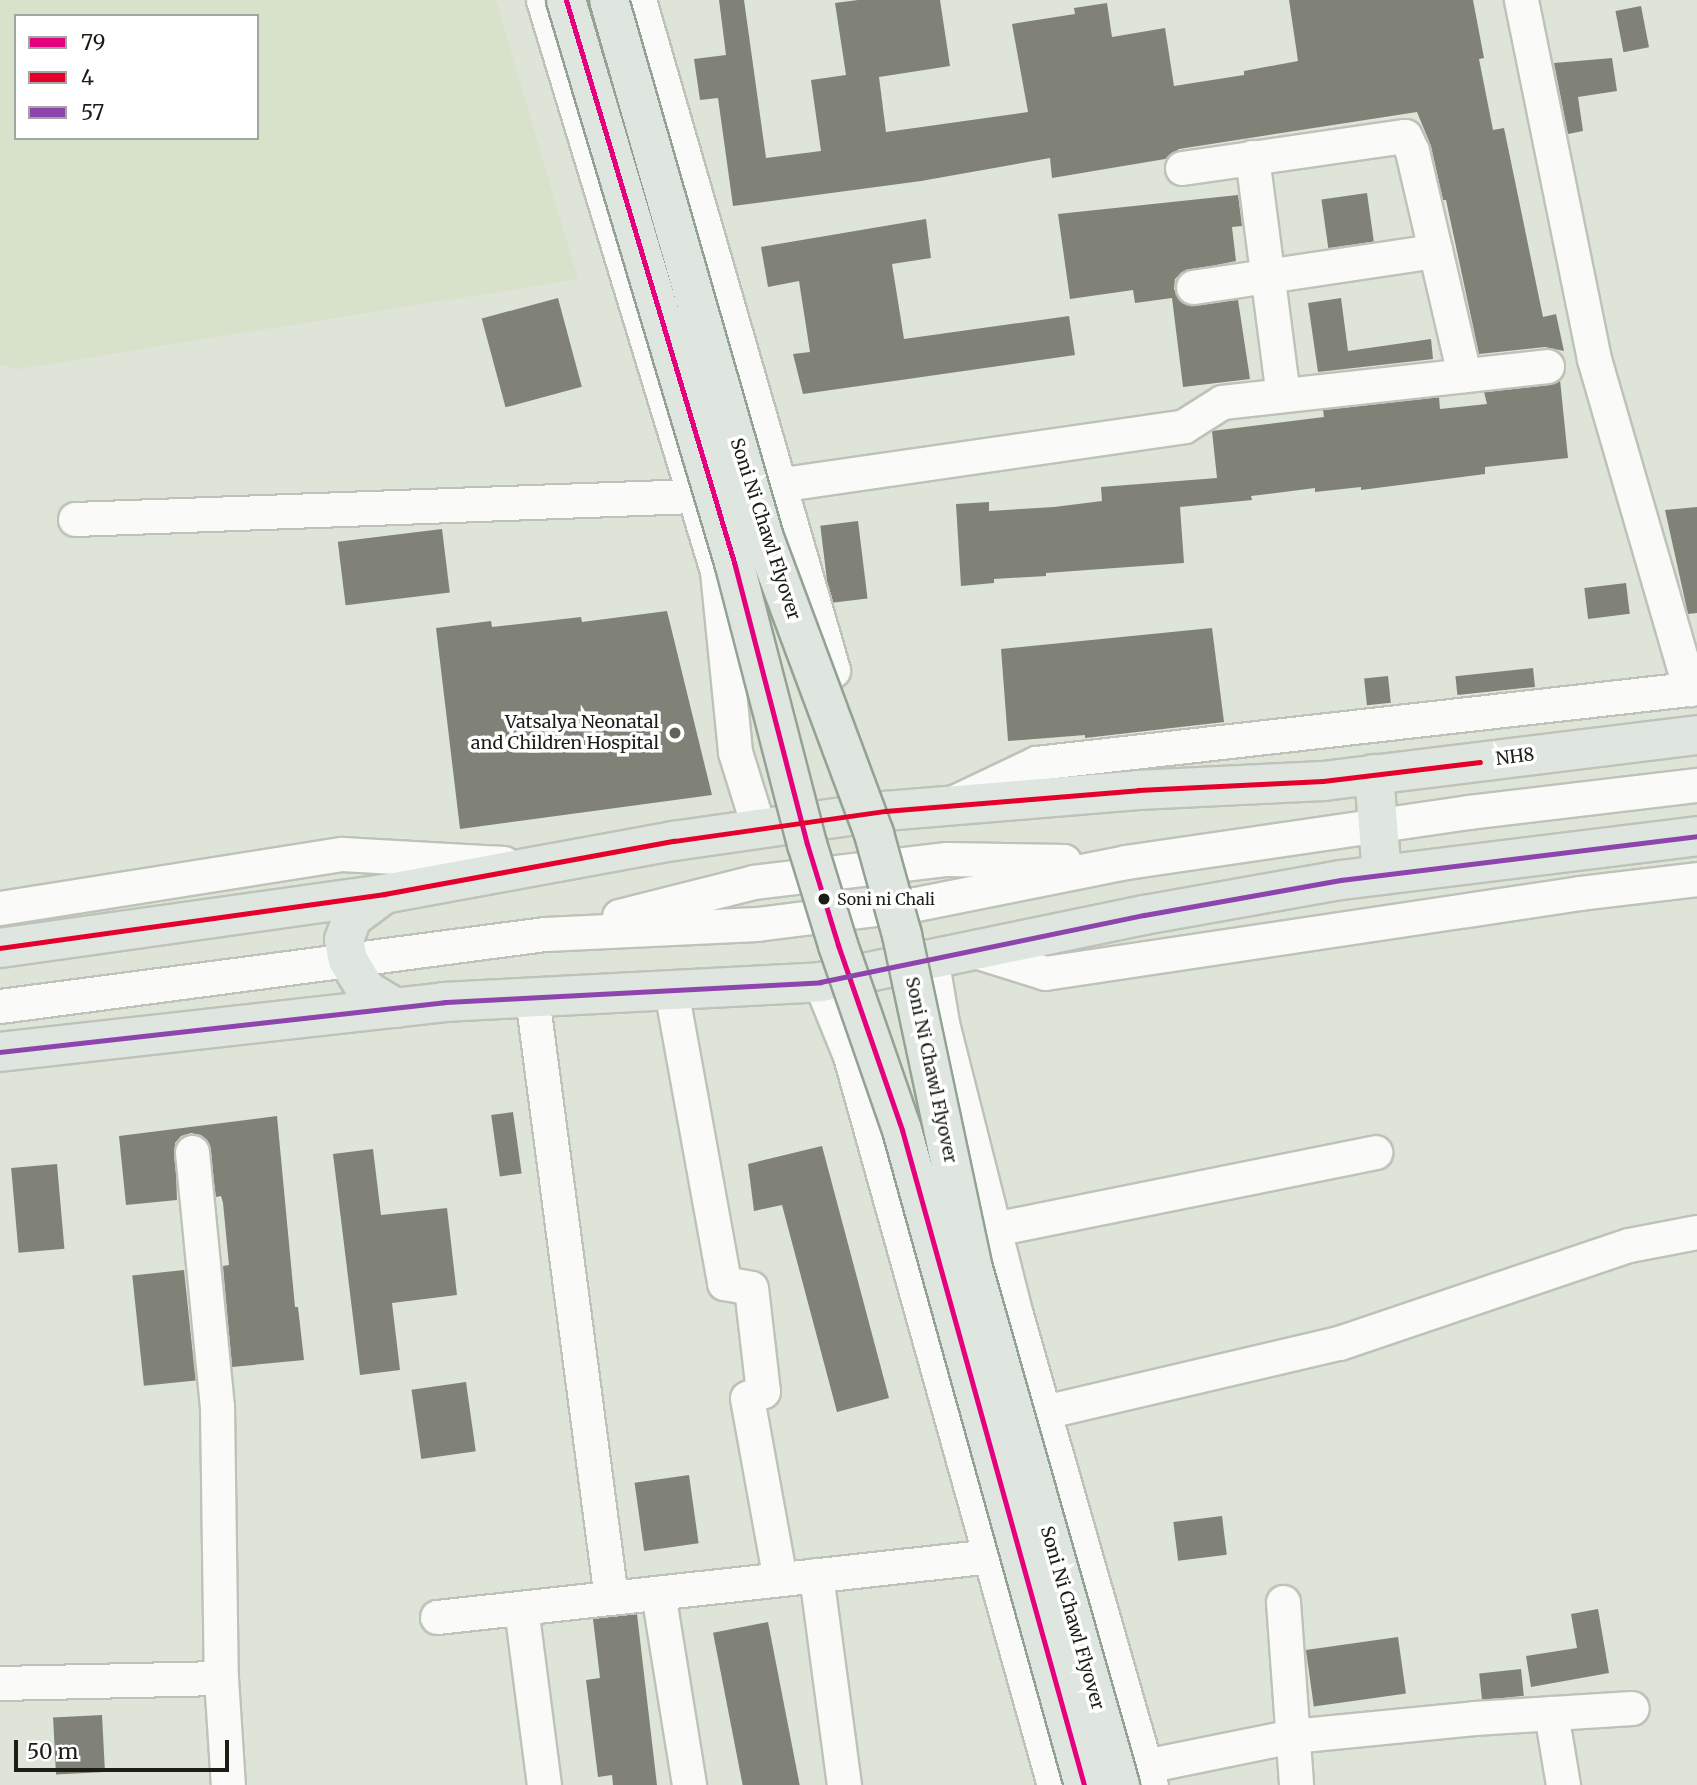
<!DOCTYPE html>
<html>
<head>
<meta charset="utf-8">
<style>
	body { margin:0 }
	#map { position:relative; width:1697px; height:1785px; overflow:hidden; background:#dee4d7; font-family:Merriweather,serif }
	div>[style] { position:absolute }
	[style*='--x'] { left:calc(var(--x)*1px); top:calc(var(--y)*1px); width:calc(var(--w)*1px); rotate:calc(var(--a)*1deg) }
	.built>* { inset:0; background:#d8e2cb }
	.building>* { inset:0; background:#808278; transform-origin:0 0 }
	.roads { filter:drop-shadow(2px 0 #bec2b8) drop-shadow(-2px 0 #bec2b8) drop-shadow(0 2px #bec2b8) drop-shadow(0 -2px #bec2b8) }
	.minor>* { height:33px; margin:-16.5px; padding:0 16.5px; transform-origin:16.5px; border-radius:16.5px; background:#fafbf9 }
	.major>* { height:38px; margin:-19px; padding:0 19px; transform-origin:19px; border-radius:19px; background:#dee6df }
	.bridges { filter:drop-shadow(2px 0 #93a292) drop-shadow(-2px 0 #93a292) drop-shadow(0 2px #93a292) drop-shadow(0 -2px #93a292) }
	.major-bridge>* { height:38px; margin:-19px; padding:0 19px; transform-origin:19px; border-radius:19px; background:#dee6df }
	.bus-1>* { height:5px; margin:-2.5px; padding:0 2.5px; transform-origin:2.5px; border-radius:2.5px; background:#e5007d }
	.bus-2>* { height:5px; margin:-2.5px; padding:0 2.5px; transform-origin:2.5px; border-radius:2.5px; background:#e4002b }
	.bus-3>* { height:5px; margin:-2.5px; padding:0 2.5px; transform-origin:2.5px; border-radius:2.5px; background:#8e44ad }
	.dots>* { width:19px; height:19px; translate:-50% -50%; box-sizing:border-box; border:4px solid #fff; border-radius:50% }
	span { translate:-50% -50%; white-space:nowrap; text-align:center; line-height:1.15; -webkit-text-stroke:7px #fff; paint-order:stroke }
	.bus-label { font-size:16px; color:#1a1e15 }
	.left { translate:0 -50%; text-align:left }
	.street-label { font-size:18px; color:#1a1e15 }
	.poi-label { font-size:18px; color:#1a1e15 }
	.right { translate:-100% -50%; text-align:right }
	.legend { position:absolute; left:14px; top:14px; width:245px; height:126px; box-sizing:border-box; background:#fff; border:2px solid #a3a5a1; margin:0; padding:9px 12px; list-style:none; font-size:21px; color:#1a1e15 }
	.legend li { display:flex; align-items:center; gap:14px; height:35px }
	.legend b { width:35px; border:2px solid #a3a5a1 }
	.scale { position:absolute; left:14px; top:1740px; width:215px; height:32px; box-sizing:border-box; border:4px solid #1a1e15; border-top:0; padding-left:9px; font-size:21px; line-height:24px; white-space:nowrap; color:#1a1e15; -webkit-text-stroke:5px #fff; paint-order:stroke }
</style>
</head>
<body>
<div id="map">
	<div class="built">
		<i style="clip-path:polygon(evenodd,0 0,496px 0,578px 279px,18px 369px,0 365px,0 0,16px 16px,257px 16px,257px 138px,16px 138px,16px 16px)"></i>
	</div>
	<div class="building">
		<i style="clip-path:polygon(719px 0,744px 0,766px 158px,821px 151px,811px 80px,846px 75px,835px 3px,858px 0,940px 0,950px 66px,879px 77px,886px 132px,1028px 112px,1012px 24px,1075px 14px,1074px 8px,1107px 3px,1112px 37px,1165px 28px,1174px 86px,1244px 75px,1244px 71px,1298px 61px,1289px 0,1473px 0,1484px 58px,1479px 59px,1493px 130px,1504px 128px,1543px 317px,1556px 314px,1564px 351px,1545px 347px,1479px 354px,1446px 200px,1443px 200px,1431px 146px,1417px 112px,1179px 149px,1165px 159px,1052px 178px,1050px 158px,921px 181px,733px 206px,718px 98px,700px 100px,694px 59px,726px 55px)"></i>
		<i style="left:1641px;top:6px;width:42px;height:26px;rotate:79deg"></i>
		<i style="clip-path:polygon(1612px 58px,1617px 91px,1578px 97px,1583px 131px,1568px 134px,1554px 63px)"></i>
		<i style="left:1367px;top:193px;width:49px;height:46px;rotate:82deg"></i>
		<i style="clip-path:polygon(1238px 195px,1242px 226px,1232px 227px,1236px 261px,1182px 272px,1175px 279px,1174px 289px,1178px 298px,1187px 305px,1238px 300px,1250px 379px,1183px 387px,1172px 298px,1135px 303px,1133px 290px,1070px 299px,1058px 214px)"></i>
		<i style="clip-path:polygon(926px 219px,931px 258px,892px 264px,904px 339px,1069px 316px,1075px 355px,803px 394px,793px 354px,810px 352px,799px 281px,768px 287px,761px 247px)"></i>
		<i style="left:558px;top:298px;width:92px;height:79px;rotate:75deg"></i>
		<i style="clip-path:polygon(1341px 298px,1348px 351px,1431px 339px,1433px 359px,1318px 372px,1308px 303px)"></i>
		<i style="clip-path:polygon(1560px 380px,1568px 458px,1485px 467px,1485px 474px,1361px 490px,1361px 487px,1315px 492px,1315px 488px,1251px 496px,1252px 500px,1180px 507px,1184px 563px,1046px 573px,1046px 576px,994px 579px,994px 583px,961px 586px,956px 504px,989px 502px,989px 511px,1054px 507px,1102px 501px,1101px 487px,1217px 478px,1212px 431px,1324px 417px,1323px 410px,1439px 397px,1440px 409px,1487px 404px,1484px 392px,1549px 385px)"></i>
		<i style="clip-path:polygon(1697px 507px,1697px 613px,1688px 614px,1665px 510px)"></i>
		<i style="left:858px;top:521px;width:78px;height:38px;rotate:83deg"></i>
		<i style="left:442px;top:529px;width:64px;height:105px;rotate:83deg"></i>
		<i style="left:1626px;top:583px;width:31px;height:42px;rotate:83deg"></i>
		<i style="clip-path:polygon(667px 611px,712px 795px,460px 829px,436px 628px,491px 621px,492px 627px,581px 617px,582px 622px)"></i>
		<i style="clip-path:polygon(1212px 628px,1224px 722px,1085px 738px,1085px 735px,1008px 741px,1001px 649px)"></i>
		<i style="left:1533px;top:668px;width:19px;height:78px;rotate:84deg"></i>
		<i style="left:1388px;top:676px;width:27px;height:24px;rotate:84deg"></i>
		<i style="left:513px;top:1112px;width:62px;height:22px;rotate:82deg"></i>
		<i style="clip-path:polygon(277px 1116px,295px 1307px,298px 1307px,304px 1360px,232px 1367px,223px 1266px,229px 1265px,223px 1203px,221px 1196px,216px 1197px,208px 1141px,201px 1135px,191px 1133px,181px 1136px,175px 1143px,177px 1200px,126px 1205px,119px 1136px)"></i>
		<i style="clip-path:polygon(822px 1146px,889px 1398px,837px 1412px,782px 1205px,754px 1211px,748px 1164px)"></i>
		<i style="clip-path:polygon(373px 1149px,381px 1215px,447px 1208px,457px 1295px,392px 1303px,400px 1370px,360px 1375px,333px 1154px)"></i>
		<i style="left:57px;top:1164px;width:85px;height:46px;rotate:85deg"></i>
		<i style="left:184px;top:1270px;width:111px;height:52px;rotate:84deg"></i>
		<i style="left:466px;top:1382px;width:70px;height:55px;rotate:82deg"></i>
		<i style="left:689px;top:1475px;width:69px;height:55px;rotate:82deg"></i>
		<i style="left:1222px;top:1516px;width:39px;height:49px;rotate:83deg"></i>
		<i style="clip-path:polygon(1598px 1609px,1609px 1673px,1531px 1687px,1526px 1656px,1577px 1648px,1571px 1614px)"></i>
		<i style="clip-path:polygon(637px 1614px,657px 1785px,613px 1785px,612px 1775px,598px 1777px,586px 1680px,600px 1678px,593px 1619px)"></i>
		<i style="left:768px;top:1622px;width:166px;height:56px;rotate:79deg"></i>
		<i style="left:1398px;top:1637px;width:57px;height:93px;rotate:82deg"></i>
		<i style="left:1521px;top:1669px;width:27px;height:42px;rotate:84deg"></i>
		<i style="left:102px;top:1715px;width:57px;height:49px;rotate:87deg"></i>
	</div>
	<div class="roads">
		<div class="minor">
			<i style="--x:543;--y:0;--w:597;--a:73.05"></i>
			<i style="--x:717;--y:571;--w:182;--a:84.3"></i>
			<i style="--x:735;--y:752;--w:81;--a:72.7"></i>
			<i style="--x:639;--y:0;--w:698;--a:73.85"></i>
			<i style="--x:1521;--y:0;--w:366;--a:78.5"></i>
			<i style="--x:1594;--y:359;--w:344;--a:73.8"></i>
			<i style="--x:1252;--y:157;--w:240;--a:82.6"></i>
			<i style="--x:1182;--y:168;--w:225;--a:-8.2"></i>
			<i style="--x:1405;--y:136;--w:17;--a:65"></i>
			<i style="--x:1412;--y:151;--w:230;--a:76.9"></i>
			<i style="--x:1193;--y:287;--w:245;--a:-8.5"></i>
			<i style="--x:777;--y:485;--w:411;--a:-8.2"></i>
			<i style="--x:1184;--y:426;--w:45;--a:-32.3"></i>
			<i style="--x:1222;--y:402;--w:327;--a:-6.3"></i>
			<i style="--x:75;--y:519;--w:619;--a:-2.13"></i>
			<i style="--x:954;--y:802;--w:91;--a:-25.4"></i>
			<i style="--x:1036;--y:763;--w:665;--a:-6.47"></i>
			<i style="--x:0;--y:908;--w:346;--a:-9"></i>
			<i style="--x:342;--y:854;--w:162;--a:3.2"></i>
			<i style="--x:619;--y:916;--w:138;--a:-14.2"></i>
			<i style="--x:753;--y:882;--w:195;--a:-6.8"></i>
			<i style="--x:947;--y:859;--w:117;--a:1"></i>
			<i style="--x:975;--y:951;--w:73;--a:17.4"></i>
			<i style="--x:1045;--y:973;--w:541;--a:-8.5"></i>
			<i style="--x:1580;--y:893;--w:118;--a:-6.8"></i>
			<i style="--x:931;--y:957;--w:67;--a:80.5"></i>
			<i style="--x:942;--y:1023;--w:301;--a:75.8"></i>
			<i style="--x:1016;--y:1315;--w:489;--a:74"></i>
			<i style="--x:820;--y:982;--w:80;--a:67.9"></i>
			<i style="--x:850;--y:1056;--w:757;--a:74.37"></i>
			<i style="--x:671;--y:990;--w:298;--a:79.7"></i>
			<i style="--x:724;--y:1283;--w:27;--a:10"></i>
			<i style="--x:751;--y:1288;--w:104;--a:83.4"></i>
			<i style="--x:763;--y:1391;--w:17;--a:156"></i>
			<i style="--x:747;--y:1398;--w:184;--a:79.7"></i>
			<i style="--x:532;--y:997;--w:606;--a:82.51"></i>
			<i style="--x:0;--y:1006;--w:550;--a:-7.53"></i>
			<i style="--x:545;--y:934;--w:212;--a:-2.7"></i>
			<i style="--x:757;--y:924;--w:160;--a:-7.2"></i>
			<i style="--x:916;--y:904;--w:214;--a:-11.3"></i>
			<i style="--x:1126;--y:862;--w:347;--a:-8.3"></i>
			<i style="--x:1469;--y:812;--w:230;--a:-6.8"></i>
			<i style="--x:192;--y:1152;--w:255;--a:84.4"></i>
			<i style="--x:217;--y:1406;--w:272;--a:89.2"></i>
			<i style="--x:221;--y:1678;--w:107;--a:86.3"></i>
			<i style="--x:994;--y:1229;--w:389;--a:-11.4"></i>
			<i style="--x:1044;--y:1412;--w:303;--a:-13.2"></i>
			<i style="--x:1339;--y:1343;--w:306;--a:-18.7"></i>
			<i style="--x:1629;--y:1245;--w:69;--a:-10.8"></i>
			<i style="--x:816;--y:1575;--w:212;--a:82.4"></i>
			<i style="--x:658;--y:1593;--w:194;--a:80.8"></i>
			<i style="--x:1283;--y:1602;--w:183;--a:85.9"></i>
			<i style="--x:521;--y:1608;--w:178;--a:82.6"></i>
			<i style="--x:437;--y:1617;--w:557;--a:-6.28"></i>
			<i style="--x:0;--y:1683;--w:221;--a:-1.3"></i>
			<i style="--x:1551;--y:1713;--w:73;--a:80.5"></i>
			<i style="--x:1145;--y:1766;--w:150;--a:-11.5"></i>
			<i style="--x:1292;--y:1736;--w:183;--a:-5.6"></i>
			<i style="--x:1474;--y:1718;--w:158;--a:-3.6"></i>
		</div>
		<div class="major">
			<i style="--x:1374;--y:774;--w:101;--a:85.5"></i>
			<i style="--x:384;--y:894;--w:40;--a:143"></i>
			<i style="--x:352;--y:918;--w:23;--a:110"></i>
			<i style="--x:344;--y:940;--w:20;--a:79"></i>
			<i style="--x:348;--y:960;--w:35;--a:59"></i>
			<i style="--x:366;--y:990;--w:35;--a:31"></i>
			<i style="--x:0;--y:948;--w:388;--a:-8"></i>
			<i style="--x:384;--y:894;--w:295;--a:-10.4"></i>
			<i style="--x:674;--y:841;--w:213;--a:-8.1"></i>
			<i style="--x:885;--y:811;--w:254;--a:-4.7"></i>
			<i style="--x:1138;--y:790;--w:185;--a:-2.8"></i>
			<i style="--x:1323;--y:781;--w:377;--a:-7"></i>
			<i style="--x:0;--y:1052;--w:447;--a:-6.4"></i>
			<i style="--x:444;--y:1002;--w:377;--a:-3"></i>
			<i style="--x:820;--y:982;--w:331;--a:-11.7"></i>
			<i style="--x:1144;--y:915;--w:200;--a:-10.1"></i>
			<i style="--x:1341;--y:880;--w:359;--a:-7"></i>
		</div>
	</div>
	<div class="bridges">
		<div class="major-bridge">
			<i style="--x:566;--y:0;--w:587;--a:73.36"></i>
			<i style="--x:734;--y:562;--w:291;--a:75.5"></i>
			<i style="--x:807;--y:844;--w:106;--a:72.9"></i>
			<i style="--x:838;--y:945;--w:196;--a:70.9"></i>
			<i style="--x:902;--y:1130;--w:680;--a:74.47"></i>
			<i style="--x:609;--y:0;--w:560;--a:73.93"></i>
			<i style="--x:764;--y:538;--w:316;--a:69.6"></i>
			<i style="--x:874;--y:834;--w:105;--a:74.5"></i>
			<i style="--x:902;--y:935;--w:337;--a:78"></i>
			<i style="--x:972;--y:1265;--w:541;--a:74.11"></i>
		</div>
	</div>
	<div class="bus-1">
		<i style="--x:566;--y:0;--w:587;--a:73.36"></i>
		<i style="--x:734;--y:562;--w:291;--a:75.5"></i>
		<i style="--x:807;--y:844;--w:106;--a:72.9"></i>
		<i style="--x:838;--y:945;--w:196;--a:70.9"></i>
		<i style="--x:902;--y:1130;--w:680;--a:74.47"></i>
	</div>
	<div class="bus-2">
		<i style="--x:0;--y:948;--w:388;--a:-8"></i>
		<i style="--x:384;--y:894;--w:295;--a:-10.4"></i>
		<i style="--x:674;--y:841;--w:213;--a:-8.1"></i>
		<i style="--x:885;--y:811;--w:254;--a:-4.7"></i>
		<i style="--x:1138;--y:790;--w:185;--a:-2.8"></i>
		<i style="--x:1323;--y:781;--w:158;--a:-6.9"></i>
	</div>
	<div class="bus-3">
		<i style="--x:0;--y:1052;--w:447;--a:-6.4"></i>
		<i style="--x:444;--y:1002;--w:377;--a:-3"></i>
		<i style="--x:820;--y:982;--w:331;--a:-11.7"></i>
		<i style="--x:1144;--y:915;--w:200;--a:-10.1"></i>
		<i style="--x:1341;--y:880;--w:359;--a:-7"></i>
	</div>
	<div class="dots">
		<i style="left:675px;top:733px;background:#5f6359"></i>
		<i style="left:824px;top:899px;background:#1a1e15"></i>
	</div>
	<div class="bus-label">
		<span class="left" style="left:837px;top:899px">Soni ni Chali</span>
	</div>
	<div class="street-label">
		<span style="left:765px;top:529px;rotate:72deg">Soni Ni Chawl Flyover</span>
		<span style="left:1515px;top:757px;rotate:-7deg">NH8</span>
		<span style="left:931px;top:1070px;rotate:78deg">Soni Ni Chawl Flyover</span>
		<span style="left:1072px;top:1618px;rotate:74deg">Soni Ni Chawl Flyover</span>
	</div>
	<div class="poi-label">
		<span class="right" style="left:659px;top:733px">Vatsalya Neonatal<br>and Children Hospital</span>
	</div>
	<ul class="legend">
	<li><b style="height:9px;background:#e5007d"></b>79</li>
	<li><b style="height:9px;background:#e4002b"></b>4</li>
	<li><b style="height:9px;background:#8e44ad"></b>57</li>
	</ul>
	<div class="scale">50 m</div>
</div>
</body>
</html>
